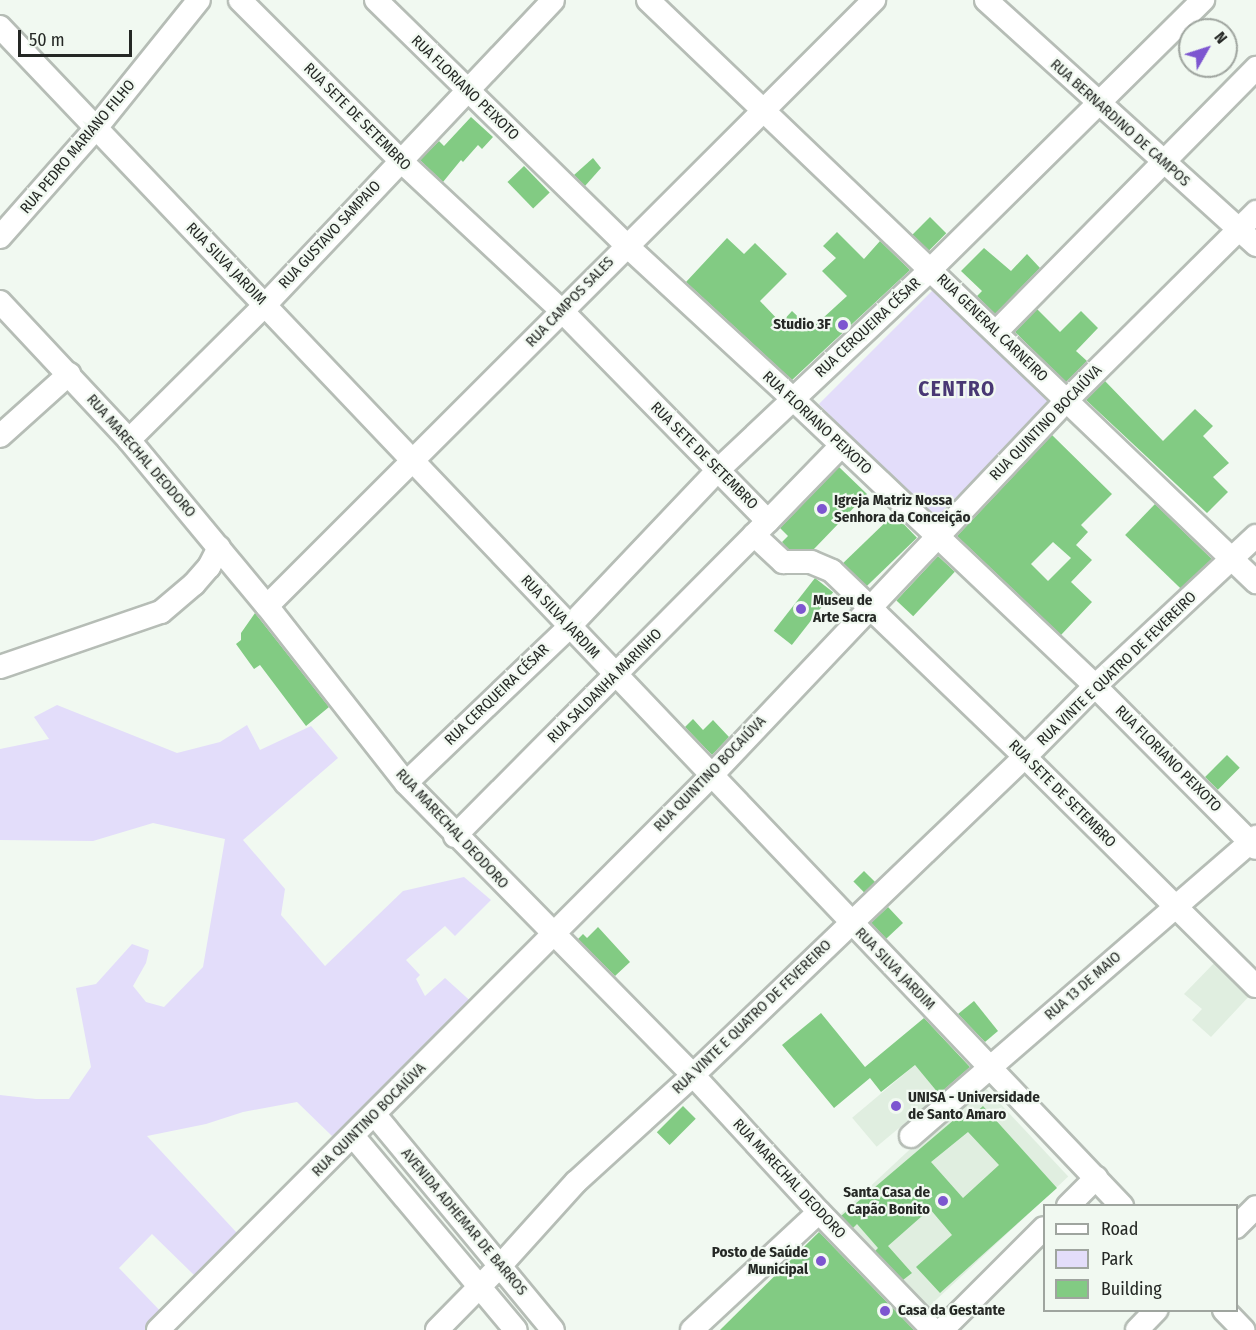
<!DOCTYPE html>
<html>
<head>
<meta charset="utf-8">
<style>
	body { margin:0 }
	#map { position:relative; width:1256px; height:1330px; overflow:hidden; background:#f1f9f1; font-family:"Fira Sans Condensed",sans-serif }
	div>[style] { position:absolute }
	[style*='--x'] { left:calc(var(--x)*1px); top:calc(var(--y)*1px); width:calc(var(--w)*1px); rotate:calc(var(--a)*1deg) }
	.built>* { inset:0; background:#e0eee0; transform-origin:0 0 }
	.green>* { inset:0; background:#e3ddfa; transform-origin:0 0 }
	.building>* { inset:0; background:#82cb83; transform-origin:0 0 }
	.roads { filter:drop-shadow(2px 0 #b6bdb6) drop-shadow(-2px 0 #b6bdb6) drop-shadow(0 2px #b6bdb6) drop-shadow(0 -2px #b6bdb6) }
	.minor>* { height:22px; margin:-11px; padding:0 11px; transform-origin:11px; border-radius:11px; background:#fff }
	.dots>* { width:16px; height:16px; translate:-50% -50%; box-sizing:border-box; border:3px solid #f1f9f1; border-radius:50% }
	span { translate:-50% -50%; white-space:nowrap; text-align:center; line-height:1.15; -webkit-text-stroke:4.5px #f1f9f1; paint-order:stroke }
	.street-label { font-size:15px; color:#252825 }
	.poi-label { font-size:15px; color:#252825; font-weight:700 }
	.right { translate:-100% -50%; text-align:right }
	.left { translate:0 -50%; text-align:left }
	.district-label { font-size:21px; color:#493874; font-weight:700; letter-spacing:1.5px }
	.legend { position:absolute; left:1043px; top:1204px; width:195px; height:108px; box-sizing:border-box; background:#f1f9f1; border:2px solid #9fa59f; margin:0; padding:8px 10px; list-style:none; font-size:18px; color:#252825 }
	.legend li { display:flex; align-items:center; gap:12px; height:30px }
	.legend b { width:30px; border:2px solid #9fa59f }
	.north { position:absolute; left:1178px; top:18px; width:60px; height:60px; box-sizing:border-box; background:#f1f9f1; border:2px solid #9fa59f; border-radius:50%; rotate:51deg; font-size:16px; font-weight:700; line-height:24px; text-align:center; color:#252825 }
	.north::after { content:''; display:block; margin:auto; width:21px; height:27px; background:#7d56d0; clip-path:polygon(50% 0,100% 100%,50% 72%,0 100%) }
	.scale { position:absolute; left:18px; top:30px; width:114px; height:27px; box-sizing:border-box; border:3px solid #252825; border-top:0; padding-left:8px; font-size:18px; line-height:21px; white-space:nowrap; color:#252825; -webkit-text-stroke:4px #f1f9f1; paint-order:stroke }
</style>
</head>
<body>
<div id="map">
	<div class="built">
		<i style="clip-path:polygon(1219px 958px,1253px 992px,1211px 1037px,1192px 1020px,1202px 1009px,1184px 994px)"></i>
		<i style="left:915px;top:1065px;width:38px;height:82px;rotate:50deg"></i>
		<i style="left:981px;top:1083px;width:128px;height:203px;rotate:47deg"></i>
	</div>
	<div class="green">
		<i style="left:937px;top:286px;width:163px;height:167px;rotate:45deg"></i>
		<i style="clip-path:polygon(57px 705px,177px 753px,220px 742px,247px 725px,260px 750px,311px 726px,338px 758px,243px 840px,285px 889px,281px 915px,325px 966px,403px 891px,464px 877px,491px 900px,455px 936px,445px 926px,406px 960px,420px 975px,416px 979px,425px 996px,445px 978px,476px 1006px,332px 1136px,297px 1102px,243px 1112px,206px 1124px,147px 1136px,237px 1233px,194px 1275px,152px 1234px,119px 1268px,167px 1318px,151px 1330px,0 1330px,0 1095px,36px 1099px,69px 1099px,91px 1067px,76px 988px,96px 984px,132px 944px,149px 950px,146px 963px,133px 986px,146px 1002px,164px 1007px,203px 967px,225px 839px,153px 823px,93px 841px,0 840px,0 749px,49px 739px,34px 717px)"></i>
	</div>
	<div class="building">
		<i style="clip-path:polygon(471px 117px,493px 137px,482px 149px,478px 145px,463px 162px,461px 160px,443px 182px,420px 160px,439px 141px,444px 146px)"></i>
		<i style="clip-path:polygon(593px 158px,601px 168px,585px 186px,574px 175px)"></i>
		<i style="left:524px;top:166px;width:37px;height:23px;rotate:46deg"></i>
		<i style="left:930px;top:217px;width:23px;height:25px;rotate:45deg"></i>
		<i style="clip-path:polygon(837px 232px,864px 259px,880px 241px,910px 270px,792px 380px,686px 282px,727px 238px,744px 254px,755px 243px,787px 274px,760px 301px,781px 323px,792px 311px,811px 329px,847px 296px,822px 271px,836px 258px,823px 246px)"></i>
		<i style="clip-path:polygon(984px 248px,1011px 271px,1027px 254px,1040px 268px,995px 314px,977px 296px,982px 291px,961px 271px)"></i>
		<i style="clip-path:polygon(1037px 309px,1060px 332px,1081px 311px,1098px 328px,1076px 351px,1087px 361px,1066px 382px,1015px 332px)"></i>
		<i style="clip-path:polygon(1105px 381px,1163px 441px,1195px 409px,1213px 426px,1203px 436px,1229px 463px,1213px 477px,1228px 492px,1207px 513px,1086px 400px)"></i>
		<i style="clip-path:polygon(evenodd,1052px 435px,1112px 494px,1081px 525px,1088px 532px,1076px 545px,1092px 560px,1071px 582px,1092px 602px,1061px 635px,957px 536px,1052px 435px,1053px 542px,1071px 558px,1048px 581px,1031px 564px,1053px 542px)"></i>
		<i style="clip-path:polygon(839px 467px,867px 494px,814px 549px,788px 549px,782px 542px,788px 536px,780px 528px)"></i>
		<i style="left:1155px;top:504px;width:79px;height:43px;rotate:44deg"></i>
		<i style="left:894px;top:514px;width:33px;height:71px;rotate:46deg"></i>
		<i style="left:938px;top:556px;width:23px;height:61px;rotate:43deg"></i>
		<i style="left:815px;top:578px;width:23px;height:67px;rotate:38deg"></i>
		<i style="clip-path:polygon(255px 613px,329px 707px,306px 726px,260px 665px,254px 669px,236px 644px,241px 640px,241px 633px)"></i>
		<i style="clip-path:polygon(693px 719px,703px 730px,713px 720px,729px 737px,712px 755px,685px 727px)"></i>
		<i style="left:1227px;top:755px;width:18px;height:31px;rotate:45deg"></i>
		<i style="left:864px;top:871px;width:16px;height:15px;rotate:45deg"></i>
		<i style="left:888px;top:907px;width:22px;height:23px;rotate:47deg"></i>
		<i style="clip-path:polygon(598px 927px,630px 962px,615px 976px,578px 939px,583px 934px,587px 938px)"></i>
		<i style="clip-path:polygon(974px 1001px,998px 1031px,985px 1042px,958px 1014px)"></i>
		<i style="clip-path:polygon(821px 1013px,865px 1067px,924px 1018px,970px 1067px,939px 1094px,915px 1065px,881px 1092px,870px 1078px,834px 1108px,782px 1045px)"></i>
		<i style="left:683px;top:1106px;width:18px;height:37px;rotate:45deg"></i>
		<i style="clip-path:polygon(evenodd,983px 1106px,1057px 1188px,940px 1293px,916px 1267px,952px 1235px,930px 1209px,888px 1246px,912px 1273px,903px 1280px,875px 1251px,878px 1248px,857px 1224px,853px 1228px,841px 1216px,962px 1113px,968px 1119px,983px 1106px,968px 1132px,999px 1165px,963px 1198px,931px 1162px,968px 1132px)"></i>
		<i style="clip-path:polygon(819px 1232px,914px 1330px,720px 1330px)"></i>
	</div>
	<div class="roads">
		<div class="minor">
			<i style="--x:240;--y:0;--w:228;--a:45"></i>
			<i style="--x:401;--y:161;--w:220;--a:43"></i>
			<i style="--x:562;--y:311;--w:294;--a:45.6"></i>
			<i style="--x:768;--y:521;--w:20;--a:135"></i>
			<i style="--x:754;--y:535;--w:40;--a:43"></i>
			<i style="--x:783;--y:562;--w:28;--a:0"></i>
			<i style="--x:811;--y:562;--w:23;--a:23"></i>
			<i style="--x:832;--y:571;--w:268;--a:43.9"></i>
			<i style="--x:1025;--y:757;--w:325;--a:44.8"></i>
			<i style="--x:376;--y:0;--w:350;--a:44.4"></i>
			<i style="--x:626;--y:245;--w:227;--a:42.7"></i>
			<i style="--x:793;--y:399;--w:417;--a:43.5"></i>
			<i style="--x:1095;--y:686;--w:228;--a:45.2"></i>
			<i style="--x:648;--y:0;--w:842;--a:43.75"></i>
			<i style="--x:986;--y:0;--w:365;--a:42.2"></i>
			<i style="--x:0;--y:27;--w:1628;--a:46.42"></i>
			<i style="--x:0;--y:237;--w:145;--a:-48.6"></i>
			<i style="--x:96;--y:128;--w:164;--a:-51.2"></i>
			<i style="--x:0;--y:302;--w:189;--a:46.9"></i>
			<i style="--x:129;--y:440;--w:216;--a:50.3"></i>
			<i style="--x:267;--y:606;--w:225;--a:51.9"></i>
			<i style="--x:406;--y:783;--w:409;--a:45.5"></i>
			<i style="--x:693;--y:1075;--w:186;--a:47.4"></i>
			<i style="--x:819;--y:1212;--w:164;--a:46"></i>
			<i style="--x:996;--y:332;--w:371;--a:-45.4"></i>
			<i style="--x:0;--y:436;--w:93;--a:-41.9"></i>
			<i style="--x:129;--y:440;--w:192;--a:-44.8"></i>
			<i style="--x:265;--y:305;--w:419;--a:-46.6"></i>
			<i style="--x:768;--y:521;--w:105;--a:-45.8"></i>
			<i style="--x:267;--y:606;--w:858;--a:-44.95"></i>
			<i style="--x:0;--y:667;--w:170;--a:-18.9"></i>
			<i style="--x:161;--y:612;--w:43;--a:-40.3"></i>
			<i style="--x:194;--y:584;--w:23;--a:-49"></i>
			<i style="--x:209;--y:567;--w:22;--a:-63"></i>
			<i style="--x:406;--y:783;--w:226;--a:-43.7"></i>
			<i style="--x:569;--y:627;--w:215;--a:-46.5"></i>
			<i style="--x:717;--y:471;--w:294;--a:-43.3"></i>
			<i style="--x:931;--y:269;--w:383;--a:-44.7"></i>
			<i style="--x:455;--y:836;--w:424;--a:-45.2"></i>
			<i style="--x:375;--y:1115;--w:279;--a:50.4"></i>
			<i style="--x:353;--y:1136;--w:253;--a:50"></i>
			<i style="--x:911;--y:1136;--w:457;--a:-40.9"></i>
			<i style="--x:1068;--y:1206;--w:40;--a:-45"></i>
			<i style="--x:1236;--y:1227;--w:28;--a:-45"></i>
			<i style="--x:1224;--y:1310;--w:28;--a:46"></i>
			<i style="--x:158;--y:1330;--w:784;--a:-45.05"></i>
			<i style="--x:712;--y:775;--w:516;--a:-46.57"></i>
			<i style="--x:1067;--y:400;--w:267;--a:-44.8"></i>
			<i style="--x:437;--y:1330;--w:90;--a:-45.5"></i>
			<i style="--x:500;--y:1266;--w:113;--a:-47.9"></i>
			<i style="--x:576;--y:1182;--w:159;--a:-42.4"></i>
			<i style="--x:693;--y:1075;--w:460;--a:-43.8"></i>
			<i style="--x:1025;--y:757;--w:100;--a:-45.4"></i>
			<i style="--x:1095;--y:686;--w:220;--a:-43"></i>
			<i style="--x:692;--y:1330;--w:173;--a:-42.9"></i>
			<i style="--x:942;--y:1330;--w:144;--a:-45"></i>
			<i style="--x:1137;--y:1330;--w:28;--a:-46"></i>
		</div>
	</div>
	<div class="dots">
		<i style="left:843px;top:325px;background:#7d56d0"></i>
		<i style="left:822px;top:509px;background:#7d56d0"></i>
		<i style="left:801px;top:609px;background:#7d56d0"></i>
		<i style="left:896px;top:1106px;background:#7d56d0"></i>
		<i style="left:943px;top:1201px;background:#7d56d0"></i>
		<i style="left:821px;top:1261px;background:#7d56d0"></i>
		<i style="left:885px;top:1311px;background:#7d56d0"></i>
	</div>
	<div class="street-label">
		<span style="left:465px;top:88px;rotate:44deg">RUA FLORIANO PEIXOTO</span>
		<span style="left:357px;top:117px;rotate:45deg">RUA SETE DE SETEMBRO</span>
		<span style="left:1120px;top:123px;rotate:42deg">RUA BERNARDINO DE CAMPOS</span>
		<span style="left:78px;top:147px;rotate:-50deg">RUA PEDRO MARIANO FILHO</span>
		<span style="left:330px;top:235px;rotate:-47deg">RUA GUSTAVO SAMPAIO</span>
		<span style="left:226px;top:264px;rotate:46deg">RUA SILVA JARDIM</span>
		<span style="left:570px;top:302px;rotate:-46deg">RUA CAMPOS SALES</span>
		<span style="left:868px;top:328px;rotate:-43deg">RUA CERQUEIRA CÉSAR</span>
		<span style="left:992px;top:328px;rotate:44deg">RUA GENERAL CARNEIRO</span>
		<span style="left:817px;top:423px;rotate:43deg">RUA FLORIANO PEIXOTO</span>
		<span style="left:1046px;top:423px;rotate:-46deg">RUA QUINTINO BOCAIÚVA</span>
		<span style="left:141px;top:456px;rotate:49deg">RUA MARECHAL DEODORO</span>
		<span style="left:704px;top:456px;rotate:45deg">RUA SETE DE SETEMBRO</span>
		<span style="left:560px;top:617px;rotate:47deg">RUA SILVA JARDIM</span>
		<span style="left:1117px;top:669px;rotate:-44deg">RUA VINTE E QUATRO DE FEVEREIRO</span>
		<span style="left:605px;top:686px;rotate:-45deg">RUA SALDANHA MARINHO</span>
		<span style="left:497px;top:695px;rotate:-44deg">RUA CERQUEIRA CÉSAR</span>
		<span style="left:1168px;top:759px;rotate:45deg">RUA FLORIANO PEIXOTO</span>
		<span style="left:710px;top:774px;rotate:-46deg">RUA QUINTINO BOCAIÚVA</span>
		<span style="left:1062px;top:794px;rotate:45deg">RUA SETE DE SETEMBRO</span>
		<span style="left:452px;top:829px;rotate:47deg">RUA MARECHAL DEODORO</span>
		<span style="left:895px;top:969px;rotate:46deg">RUA SILVA JARDIM</span>
		<span style="left:1083px;top:986px;rotate:-41deg">RUA 13 DE MAIO</span>
		<span style="left:752px;top:1017px;rotate:-44deg">RUA VINTE E QUATRO DE FEVEREIRO</span>
		<span style="left:369px;top:1120px;rotate:-45deg">RUA QUINTINO BOCAIÚVA</span>
		<span style="left:789px;top:1179px;rotate:47deg">RUA MARECHAL DEODORO</span>
		<span style="left:464px;top:1222px;rotate:50deg">AVENIDA ADHEMAR DE BARROS</span>
	</div>
	<div class="poi-label">
		<span class="right" style="left:831px;top:325px">Studio 3F</span>
		<span class="left" style="left:834px;top:509px">Igreja Matriz Nossa<br>Senhora da Conceição</span>
		<span class="left" style="left:813px;top:609px">Museu de<br>Arte Sacra</span>
		<span class="left" style="left:908px;top:1106px">UNISA - Universidade<br>de Santo Amaro</span>
		<span class="right" style="left:930px;top:1201px">Santa Casa de<br>Capão Bonito</span>
		<span class="right" style="left:808px;top:1261px">Posto de Saúde<br>Municipal</span>
		<span class="left" style="left:898px;top:1311px">Casa da Gestante</span>
	</div>
	<div class="district-label">
		<span style="left:957px;top:389px">CENTRO</span>
	</div>
	<ul class="legend">
	<li><b style="height:8px;background:#fff"></b>Road</li>
	<li><b style="height:16px;background:#e3ddfa"></b>Park</li>
	<li><b style="height:16px;background:#82cb83"></b>Building</li>
	</ul>
	<div class="north">N</div>
	<div class="scale">50 m</div>
</div>
</body>
</html>
